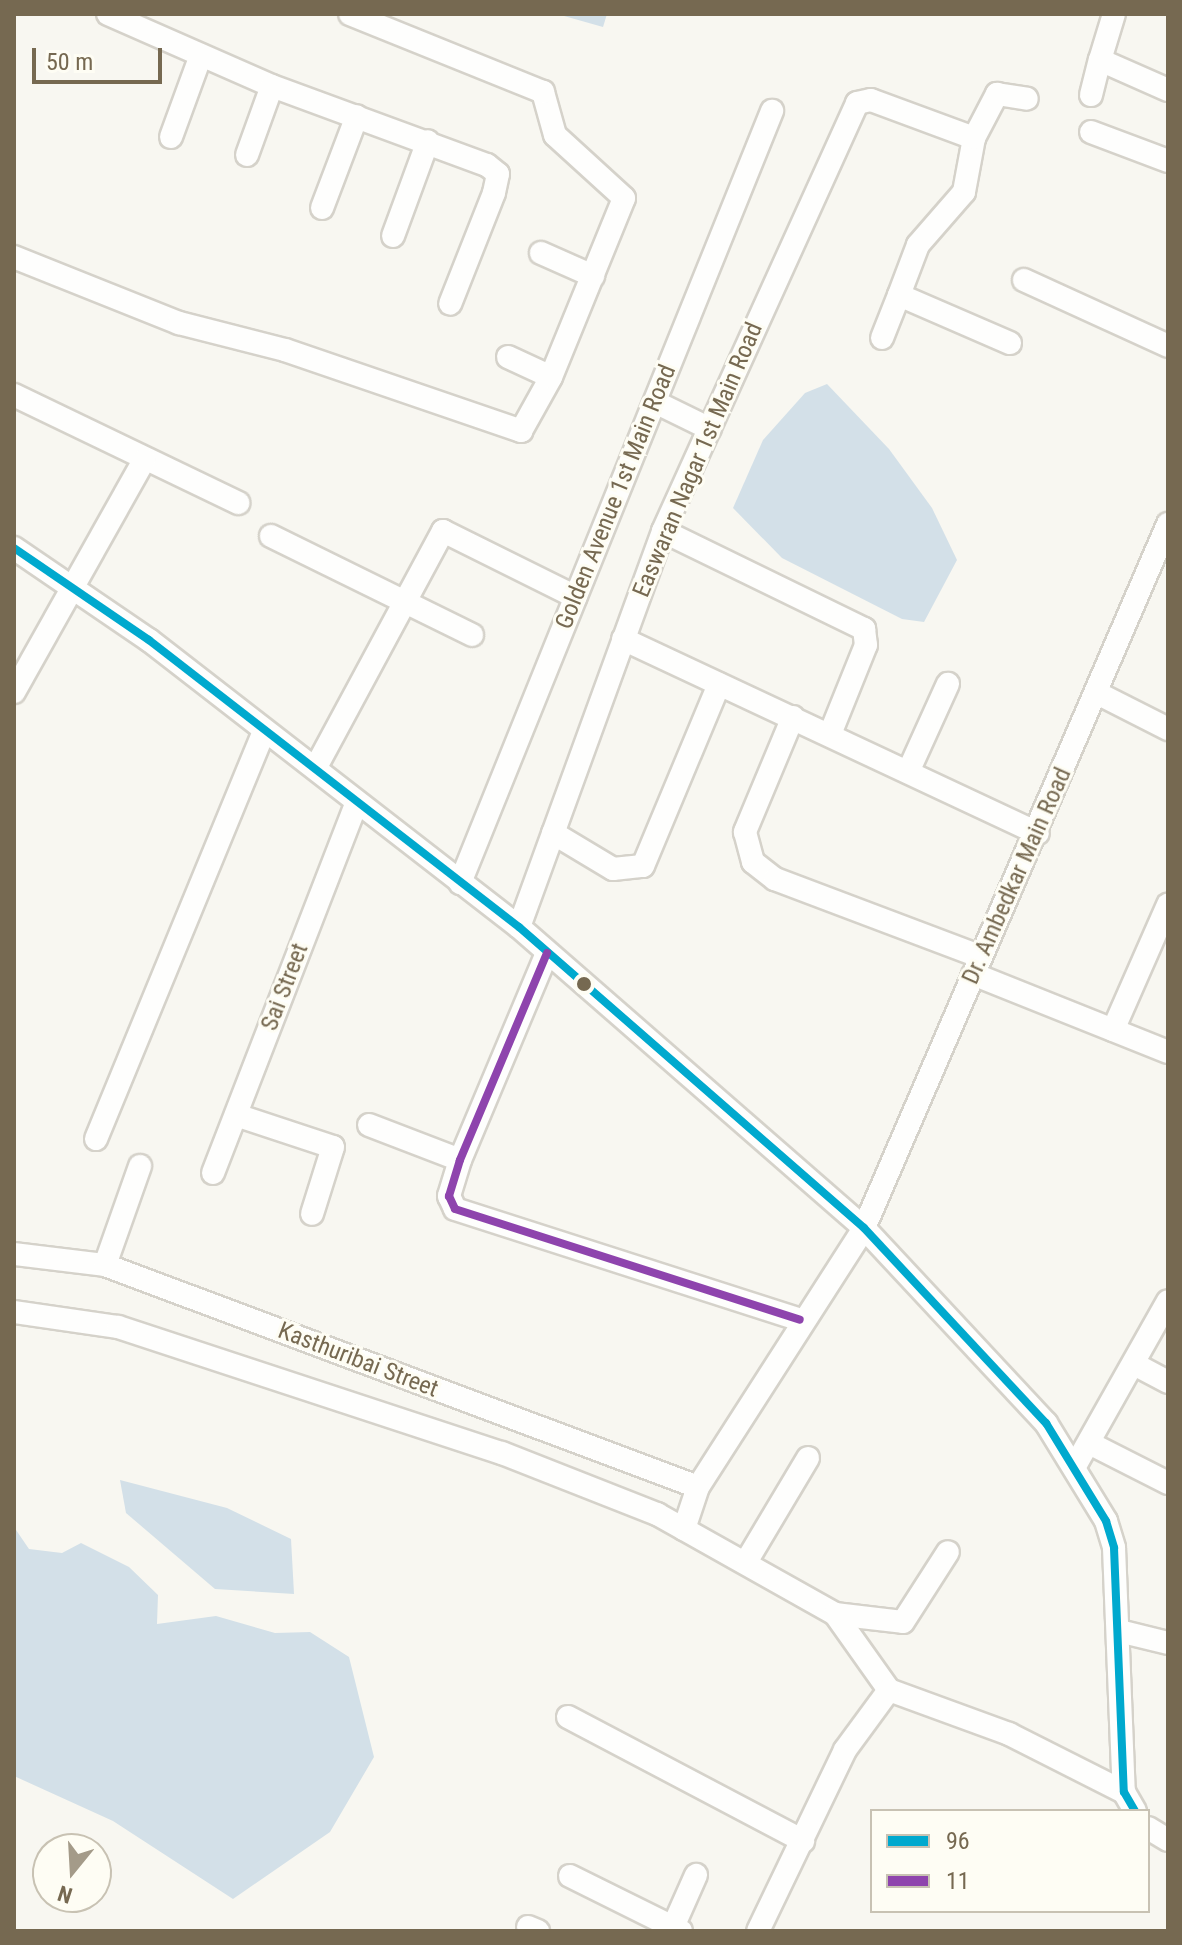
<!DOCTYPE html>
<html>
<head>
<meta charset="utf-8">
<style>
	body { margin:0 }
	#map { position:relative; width:1182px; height:1945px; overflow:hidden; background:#f8f7f1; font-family:"Roboto Condensed",sans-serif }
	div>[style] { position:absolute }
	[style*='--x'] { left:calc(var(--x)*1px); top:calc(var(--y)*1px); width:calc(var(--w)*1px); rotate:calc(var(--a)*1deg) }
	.water>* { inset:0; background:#d3e0e8 }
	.roads { filter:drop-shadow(2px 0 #d5d2ca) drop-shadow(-2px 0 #d5d2ca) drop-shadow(0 2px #d5d2ca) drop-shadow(0 -2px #d5d2ca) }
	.minor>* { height:22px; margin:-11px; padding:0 11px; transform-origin:11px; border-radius:11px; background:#fefefd }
	.bus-1>* { height:8px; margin:-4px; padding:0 4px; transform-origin:4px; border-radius:4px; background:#00a9ce }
	.bus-2>* { height:8px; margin:-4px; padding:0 4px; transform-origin:4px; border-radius:4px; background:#8e44ad }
	.dots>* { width:22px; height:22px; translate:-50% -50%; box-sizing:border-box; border:4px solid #fefdf4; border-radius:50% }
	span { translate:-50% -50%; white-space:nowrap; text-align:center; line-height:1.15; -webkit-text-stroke:6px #fefdf4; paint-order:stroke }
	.street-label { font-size:24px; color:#766951 }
	.frame { position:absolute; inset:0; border:16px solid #766951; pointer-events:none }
	.legend { position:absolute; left:870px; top:1809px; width:280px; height:104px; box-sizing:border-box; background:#fefdf4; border:2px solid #c8c2b3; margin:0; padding:10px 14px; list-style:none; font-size:24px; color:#766951 }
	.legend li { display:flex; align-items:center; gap:16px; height:40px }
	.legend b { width:40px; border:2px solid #c8c2b3 }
	.north { position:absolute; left:32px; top:1833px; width:80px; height:80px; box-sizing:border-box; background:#fefdf4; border:2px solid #c8c2b3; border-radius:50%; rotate:198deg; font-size:22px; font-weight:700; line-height:32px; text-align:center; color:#766951 }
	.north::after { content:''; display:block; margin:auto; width:28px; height:36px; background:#a49b89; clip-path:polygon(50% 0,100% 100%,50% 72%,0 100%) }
	.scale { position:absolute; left:32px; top:48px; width:130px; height:36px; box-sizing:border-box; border:4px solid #766951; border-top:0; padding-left:10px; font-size:24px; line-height:28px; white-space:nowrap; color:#766951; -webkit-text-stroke:6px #fefdf4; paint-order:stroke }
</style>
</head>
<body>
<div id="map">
	<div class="water">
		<i style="clip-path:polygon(557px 14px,607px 14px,603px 27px)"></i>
		<i style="clip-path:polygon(827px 384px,889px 449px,932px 508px,957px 560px,924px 622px,902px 619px,782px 558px,733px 508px,763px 440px,805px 393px)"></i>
		<i style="clip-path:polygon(120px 1480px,227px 1508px,291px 1539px,294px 1594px,215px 1589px,126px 1513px)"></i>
		<i style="clip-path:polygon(14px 1527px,29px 1549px,62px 1553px,81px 1543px,129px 1567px,158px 1595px,157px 1624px,216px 1616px,275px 1633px,310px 1632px,349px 1657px,374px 1757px,330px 1832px,233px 1899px,113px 1821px,14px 1776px)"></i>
	</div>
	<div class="roads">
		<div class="minor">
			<i style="--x:108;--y:14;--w:179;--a:23.7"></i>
			<i style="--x:272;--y:86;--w:229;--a:20.2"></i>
			<i style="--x:487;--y:165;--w:14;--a:39"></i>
			<i style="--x:498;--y:174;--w:19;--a:102"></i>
			<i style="--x:494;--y:193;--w:119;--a:111.6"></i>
			<i style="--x:1100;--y:60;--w:48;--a:-73.1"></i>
			<i style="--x:1091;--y:95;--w:36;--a:-76"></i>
			<i style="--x:1100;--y:60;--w:74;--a:23.8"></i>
			<i style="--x:1091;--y:132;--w:82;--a:20.6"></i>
			<i style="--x:171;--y:137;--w:87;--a:-69.9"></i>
			<i style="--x:974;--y:138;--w:55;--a:100.5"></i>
			<i style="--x:964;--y:192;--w:70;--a:131"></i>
			<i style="--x:918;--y:245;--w:53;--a:110.8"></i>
			<i style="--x:899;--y:295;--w:121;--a:23.4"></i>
			<i style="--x:247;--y:155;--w:73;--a:-70.1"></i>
			<i style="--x:322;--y:208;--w:98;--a:-69.2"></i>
			<i style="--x:393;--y:236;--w:101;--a:-69.8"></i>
			<i style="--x:541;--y:253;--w:57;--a:23.9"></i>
			<i style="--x:14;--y:257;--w:178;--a:21.8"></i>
			<i style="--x:179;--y:323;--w:109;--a:14.3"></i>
			<i style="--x:285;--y:350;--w:250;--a:18.9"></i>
			<i style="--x:521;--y:431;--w:62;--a:-60.9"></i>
			<i style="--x:551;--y:377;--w:193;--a:-67.8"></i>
			<i style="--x:624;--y:198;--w:93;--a:-137.6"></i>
			<i style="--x:555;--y:135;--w:45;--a:-105.6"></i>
			<i style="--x:543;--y:92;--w:208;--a:-158"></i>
			<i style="--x:1024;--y:280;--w:158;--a:24.6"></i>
			<i style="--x:882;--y:338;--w:46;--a:-68.4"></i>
			<i style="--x:508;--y:357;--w:47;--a:24.9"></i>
			<i style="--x:14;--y:395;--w:249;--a:25.7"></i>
			<i style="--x:655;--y:402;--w:61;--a:26.1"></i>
			<i style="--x:663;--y:531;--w:224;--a:26"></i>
			<i style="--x:864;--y:629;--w:16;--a:83"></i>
			<i style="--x:866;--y:645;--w:96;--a:112"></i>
			<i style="--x:271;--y:536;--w:224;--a:26.2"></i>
			<i style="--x:14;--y:548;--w:163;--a:34.3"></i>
			<i style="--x:149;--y:640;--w:468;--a:37.8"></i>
			<i style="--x:519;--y:927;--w:458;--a:41.1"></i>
			<i style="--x:864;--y:1228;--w:267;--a:47"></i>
			<i style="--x:1046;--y:1423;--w:115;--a:58.5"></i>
			<i style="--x:1106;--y:1521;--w:28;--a:73"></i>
			<i style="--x:1114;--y:1548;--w:244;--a:87.7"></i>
			<i style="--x:1124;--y:1792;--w:22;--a:60"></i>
			<i style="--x:623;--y:639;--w:458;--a:25.1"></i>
			<i style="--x:14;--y:692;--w:266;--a:-60.7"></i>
			<i style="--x:1097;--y:693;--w:80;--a:26.9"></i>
			<i style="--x:793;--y:717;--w:125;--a:112.7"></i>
			<i style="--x:745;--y:832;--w:31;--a:75"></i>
			<i style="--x:753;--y:862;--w:28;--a:38"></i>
			<i style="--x:775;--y:879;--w:220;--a:20.7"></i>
			<i style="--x:316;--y:767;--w:268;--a:-61.7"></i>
			<i style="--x:443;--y:531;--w:148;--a:26.4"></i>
			<i style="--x:908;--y:772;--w:97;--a:-65.6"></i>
			<i style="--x:553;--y:833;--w:70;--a:31"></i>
			<i style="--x:613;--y:869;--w:30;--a:-6"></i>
			<i style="--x:643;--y:866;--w:197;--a:-67.3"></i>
			<i style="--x:460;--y:883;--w:833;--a:-67.99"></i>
			<i style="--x:519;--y:927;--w:421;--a:-70"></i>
			<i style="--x:663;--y:531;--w:470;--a:-65.6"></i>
			<i style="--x:857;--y:103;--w:14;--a:-12"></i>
			<i style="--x:871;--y:100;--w:110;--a:20.3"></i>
			<i style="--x:974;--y:138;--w:50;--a:-62.4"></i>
			<i style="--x:997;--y:94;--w:30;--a:9"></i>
			<i style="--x:547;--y:953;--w:225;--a:112.8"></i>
			<i style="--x:460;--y:1160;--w:38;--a:107"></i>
			<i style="--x:449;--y:1196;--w:14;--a:65"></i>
			<i style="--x:455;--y:1209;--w:362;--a:17.8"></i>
			<i style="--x:973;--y:974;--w:210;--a:21.8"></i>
			<i style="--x:1113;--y:1030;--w:137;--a:-66.3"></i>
			<i style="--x:236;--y:1115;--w:102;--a:18.3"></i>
			<i style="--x:333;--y:1147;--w:70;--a:107.4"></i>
			<i style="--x:369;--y:1125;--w:97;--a:21"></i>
			<i style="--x:96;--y:1139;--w:441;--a:-67.6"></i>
			<i style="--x:213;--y:1173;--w:398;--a:-68.8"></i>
			<i style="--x:14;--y:1254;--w:92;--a:6.9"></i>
			<i style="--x:105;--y:1265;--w:633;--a:20.52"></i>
			<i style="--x:105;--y:1265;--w:105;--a:-70.5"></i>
			<i style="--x:14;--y:1312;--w:105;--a:8.2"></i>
			<i style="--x:118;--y:1327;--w:404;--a:18.2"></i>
			<i style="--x:502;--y:1453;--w:167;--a:21.5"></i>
			<i style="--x:657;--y:1514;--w:204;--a:29.3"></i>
			<i style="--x:835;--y:1614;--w:93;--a:54.6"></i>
			<i style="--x:889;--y:1690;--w:128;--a:20.1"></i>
			<i style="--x:1009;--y:1734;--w:129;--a:26.8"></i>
			<i style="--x:1136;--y:1365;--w:36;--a:28"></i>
			<i style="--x:1093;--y:1445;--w:84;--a:26.9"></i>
			<i style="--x:1075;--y:1466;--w:189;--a:-60.6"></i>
			<i style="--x:684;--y:1529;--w:44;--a:-71.6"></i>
			<i style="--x:698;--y:1487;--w:308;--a:-57.3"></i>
			<i style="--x:864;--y:1228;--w:767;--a:-66.64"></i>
			<i style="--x:746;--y:1562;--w:121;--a:-59.2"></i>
			<i style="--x:835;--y:1614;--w:68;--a:6.7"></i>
			<i style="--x:903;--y:1622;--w:83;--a:-57.3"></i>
			<i style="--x:1119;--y:1631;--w:50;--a:13.8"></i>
			<i style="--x:568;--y:1717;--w:266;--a:27.8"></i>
			<i style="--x:1148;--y:1828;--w:23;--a:31"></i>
			<i style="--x:570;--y:1876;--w:124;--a:26.4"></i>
			<i style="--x:528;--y:1927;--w:11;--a:22"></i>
			<i style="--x:673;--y:1927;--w:57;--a:-66.1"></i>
			<i style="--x:758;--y:1931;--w:201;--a:-64.3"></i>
			<i style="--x:845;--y:1750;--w:74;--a:-53.7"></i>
		</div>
	</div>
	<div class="bus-1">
		<i style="--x:14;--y:548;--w:163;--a:34.3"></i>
		<i style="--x:149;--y:640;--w:468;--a:37.8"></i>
		<i style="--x:519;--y:927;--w:458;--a:41.1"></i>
		<i style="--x:864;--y:1228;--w:267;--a:47"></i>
		<i style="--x:1046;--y:1423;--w:115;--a:58.5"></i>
		<i style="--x:1106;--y:1521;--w:28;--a:73"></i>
		<i style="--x:1114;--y:1548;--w:244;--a:87.7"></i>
		<i style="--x:1124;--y:1792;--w:22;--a:60"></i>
	</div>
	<div class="bus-2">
		<i style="--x:547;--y:953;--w:225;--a:112.8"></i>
		<i style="--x:460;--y:1160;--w:38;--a:107"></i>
		<i style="--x:449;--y:1196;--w:14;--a:65"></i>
		<i style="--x:455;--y:1209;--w:362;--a:17.8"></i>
	</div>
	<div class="dots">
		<i style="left:584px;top:984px;background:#766951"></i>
	</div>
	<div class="street-label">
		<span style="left:698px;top:460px;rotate:-67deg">Easwaran Nagar 1st Main Road</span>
		<span style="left:616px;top:497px;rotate:-68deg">Golden Avenue 1st Main Road</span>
		<span style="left:1017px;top:876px;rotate:-66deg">Dr. Ambedkar Main Road</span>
		<span style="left:285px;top:987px;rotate:-69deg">Sai Street</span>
		<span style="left:358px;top:1360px;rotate:21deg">Kasthuribai Street</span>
	</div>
	<div class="frame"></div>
	<ul class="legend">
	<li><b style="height:10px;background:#00a9ce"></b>96</li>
	<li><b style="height:10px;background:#8e44ad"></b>11</li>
	</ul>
	<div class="north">N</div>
	<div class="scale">50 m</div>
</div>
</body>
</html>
